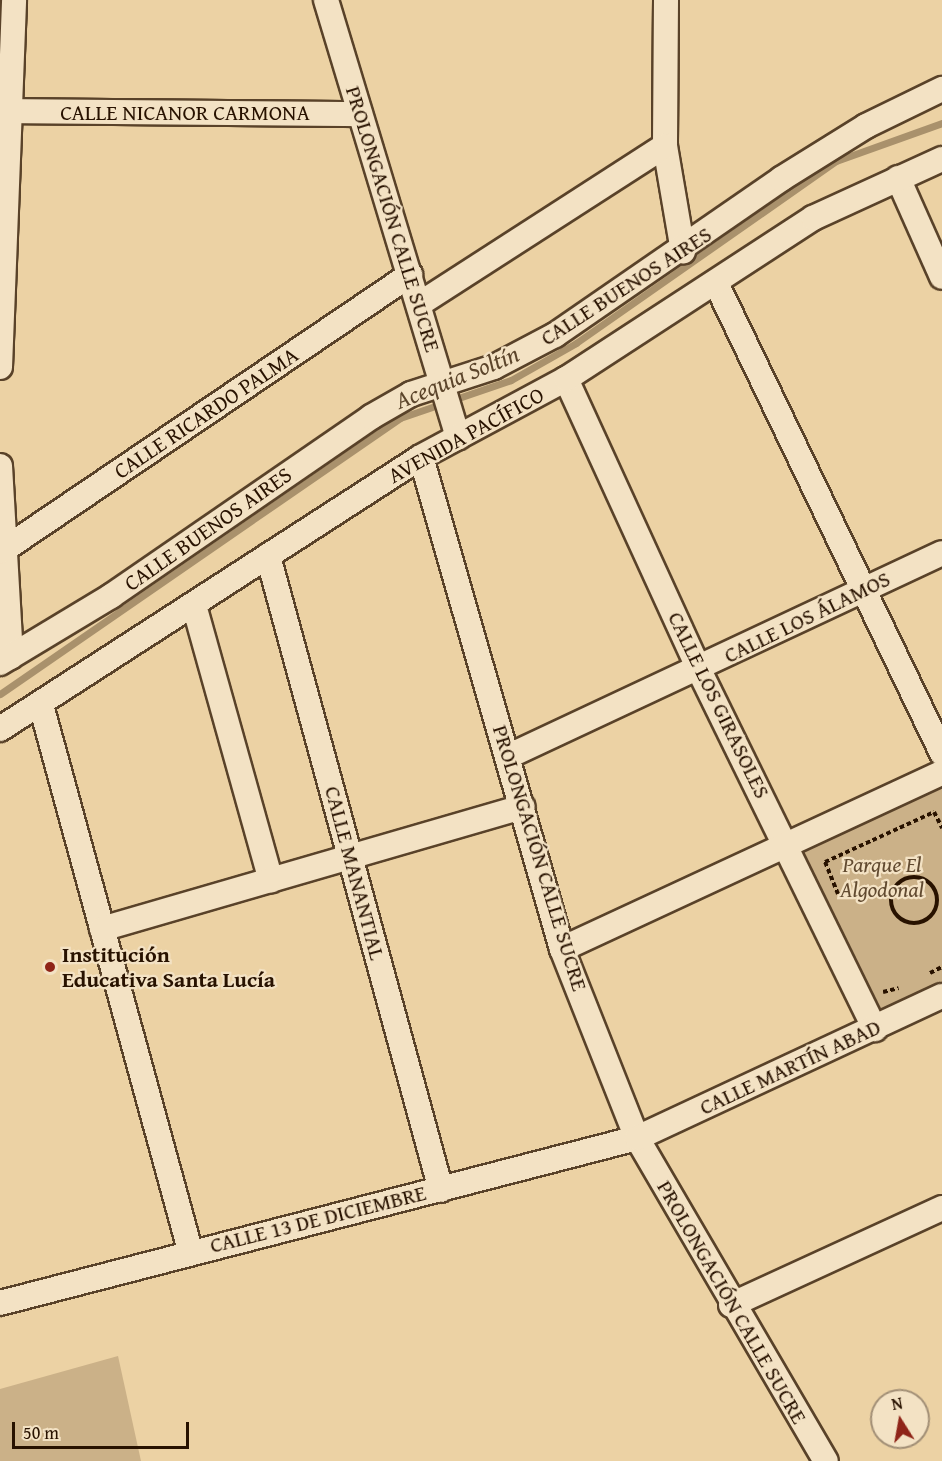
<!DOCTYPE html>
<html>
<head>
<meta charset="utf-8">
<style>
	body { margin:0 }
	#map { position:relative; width:942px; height:1461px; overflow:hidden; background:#ecd2a4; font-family:"Gentium Book Plus",serif }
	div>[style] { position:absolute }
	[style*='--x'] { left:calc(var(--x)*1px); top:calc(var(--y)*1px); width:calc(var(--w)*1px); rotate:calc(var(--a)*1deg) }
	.green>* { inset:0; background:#cbb188 }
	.stream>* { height:7px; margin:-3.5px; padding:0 3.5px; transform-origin:3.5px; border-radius:3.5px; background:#a9916c }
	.path>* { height:4px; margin-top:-2px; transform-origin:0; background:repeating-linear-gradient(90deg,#281200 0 4.5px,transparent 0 7.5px) }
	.path>.ring { margin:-2px; padding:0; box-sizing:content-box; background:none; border:4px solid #281200; border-radius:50% }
	.roads { filter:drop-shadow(2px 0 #594229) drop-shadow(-2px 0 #594229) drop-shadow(0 2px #594229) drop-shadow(0 -2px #594229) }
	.minor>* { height:24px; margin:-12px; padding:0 12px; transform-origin:12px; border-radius:12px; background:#f3e2c4 }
	.dots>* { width:16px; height:16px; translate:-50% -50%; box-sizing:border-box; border:3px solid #f3e2c4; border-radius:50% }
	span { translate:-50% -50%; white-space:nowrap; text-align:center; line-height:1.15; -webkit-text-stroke:4.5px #f3e2c4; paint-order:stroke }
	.street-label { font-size:22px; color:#281200 }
	.park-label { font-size:22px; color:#614a30; font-style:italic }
	.poi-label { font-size:22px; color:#281200; font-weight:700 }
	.left { translate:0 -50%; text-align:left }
	.water-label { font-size:24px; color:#5c452b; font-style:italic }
	.north { position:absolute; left:870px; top:1389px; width:60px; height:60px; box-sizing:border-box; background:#f3e2c4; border:2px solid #a28f76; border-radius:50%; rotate:349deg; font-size:16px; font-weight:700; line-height:24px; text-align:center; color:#281200 }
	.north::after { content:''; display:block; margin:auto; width:21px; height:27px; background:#8f2418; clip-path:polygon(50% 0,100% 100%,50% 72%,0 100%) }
	.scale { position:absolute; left:12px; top:1422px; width:177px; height:27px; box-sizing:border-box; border:3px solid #281200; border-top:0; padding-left:8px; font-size:18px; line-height:21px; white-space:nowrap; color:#281200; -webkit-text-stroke:4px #f3e2c4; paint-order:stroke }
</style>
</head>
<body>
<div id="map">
	<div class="green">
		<i style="clip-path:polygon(942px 782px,942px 989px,878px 1021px,801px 845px)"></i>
		<i style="clip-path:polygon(118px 1356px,141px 1461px,0 1461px,0 1389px)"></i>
	</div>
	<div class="stream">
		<i style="--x:0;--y:694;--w:486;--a:-34.6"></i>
		<i style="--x:400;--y:418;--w:117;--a:-18.9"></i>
		<i style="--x:511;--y:380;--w:75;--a:-29.6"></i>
		<i style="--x:576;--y:343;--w:317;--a:-35"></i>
		<i style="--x:836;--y:161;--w:113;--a:-19.7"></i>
	</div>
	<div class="path">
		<i class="ring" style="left:891px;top:877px;width:42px;height:42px"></i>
		<i style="--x:838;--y:894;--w:35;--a:-112"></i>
		<i style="--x:825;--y:862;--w:120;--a:-24.6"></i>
		<i style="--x:934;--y:812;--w:18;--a:63"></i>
		<i style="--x:930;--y:973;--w:13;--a:-27"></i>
		<i style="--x:883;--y:992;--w:16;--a:-14"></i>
	</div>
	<div class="roads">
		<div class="minor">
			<i style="--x:326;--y:0;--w:457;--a:73.2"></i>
			<i style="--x:666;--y:0;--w:146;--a:90.4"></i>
			<i style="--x:665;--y:146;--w:107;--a:80.3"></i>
			<i style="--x:10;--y:111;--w:350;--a:0.5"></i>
			<i style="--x:898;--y:178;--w:108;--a:66"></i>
			<i style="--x:716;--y:283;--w:522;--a:64.32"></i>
			<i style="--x:421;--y:303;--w:290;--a:-32.8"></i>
			<i style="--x:0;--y:367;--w:367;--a:-87.8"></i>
			<i style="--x:566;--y:379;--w:320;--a:65.4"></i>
			<i style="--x:699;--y:670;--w:400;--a:63.9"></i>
			<i style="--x:421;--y:457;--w:512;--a:74.01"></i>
			<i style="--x:562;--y:949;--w:203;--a:68.4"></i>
			<i style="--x:637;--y:1138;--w:374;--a:59.7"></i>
			<i style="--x:0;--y:466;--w:191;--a:86.7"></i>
			<i style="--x:2;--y:551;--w:493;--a:-34.1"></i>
			<i style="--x:268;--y:556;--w:657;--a:74.74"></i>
			<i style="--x:194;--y:605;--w:286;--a:74.4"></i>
			<i style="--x:0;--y:663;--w:130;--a:-31.1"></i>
			<i style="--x:111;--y:596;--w:316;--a:-34.5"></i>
			<i style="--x:371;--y:417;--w:46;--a:-29.9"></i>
			<i style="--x:411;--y:394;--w:87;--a:-18"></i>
			<i style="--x:494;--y:367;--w:69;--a:-27.7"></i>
			<i style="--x:555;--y:335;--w:275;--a:-34.6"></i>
			<i style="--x:781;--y:179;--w:100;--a:-31.9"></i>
			<i style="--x:866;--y:126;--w:85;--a:-26"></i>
			<i style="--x:41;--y:705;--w:565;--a:74.71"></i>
			<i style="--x:0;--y:729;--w:501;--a:-32.87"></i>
			<i style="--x:421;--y:457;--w:165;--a:-28.3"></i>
			<i style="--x:566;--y:379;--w:295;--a:-33.1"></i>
			<i style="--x:813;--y:218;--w:142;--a:-24.6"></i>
			<i style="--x:509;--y:756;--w:478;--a:-25.1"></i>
			<i style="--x:102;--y:929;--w:438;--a:-16.2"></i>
			<i style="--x:562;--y:949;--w:419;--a:-24.9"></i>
			<i style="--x:0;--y:1303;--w:658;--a:-14.52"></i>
			<i style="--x:637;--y:1138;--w:336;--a:-25"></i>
			<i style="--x:731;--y:1305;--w:232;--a:-24.7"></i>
		</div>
	</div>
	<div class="dots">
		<i style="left:50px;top:967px;background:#8f2418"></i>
	</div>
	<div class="street-label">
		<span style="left:185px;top:113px">CALLE NICANOR CARMONA</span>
		<span style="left:393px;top:219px;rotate:73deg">PROLONGACIÓN CALLE SUCRE</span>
		<span style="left:626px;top:286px;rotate:-33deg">CALLE BUENOS AIRES</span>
		<span style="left:206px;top:413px;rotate:-34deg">CALLE RICARDO PALMA</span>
		<span style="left:466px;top:435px;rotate:-29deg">AVENIDA PACÍFICO</span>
		<span style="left:208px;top:529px;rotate:-35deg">CALLE BUENOS AIRES</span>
		<span style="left:807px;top:617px;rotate:-26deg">CALLE LOS ÁLAMOS</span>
		<span style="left:719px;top:705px;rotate:64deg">CALLE LOS GIRASOLES</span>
		<span style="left:540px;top:858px;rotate:73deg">PROLONGACIÓN CALLE SUCRE</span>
		<span style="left:355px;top:873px;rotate:75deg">CALLE MANANTIAL</span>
		<span style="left:790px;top:1067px;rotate:-25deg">CALLE MARTÍN ABAD</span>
		<span style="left:318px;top:1219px;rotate:-14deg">CALLE 13 DE DICIEMBRE</span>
		<span style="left:732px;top:1302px;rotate:60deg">PROLONGACIÓN CALLE SUCRE</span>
	</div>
	<div class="park-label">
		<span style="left:882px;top:877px">Parque El<br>Algodonal</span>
	</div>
	<div class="poi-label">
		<span class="left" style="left:62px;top:967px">Institución<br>Educativa Santa Lucía</span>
	</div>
	<div class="water-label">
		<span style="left:457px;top:377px;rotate:-22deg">Acequia Soltín</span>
	</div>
	<div class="north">N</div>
	<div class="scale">50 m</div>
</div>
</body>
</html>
